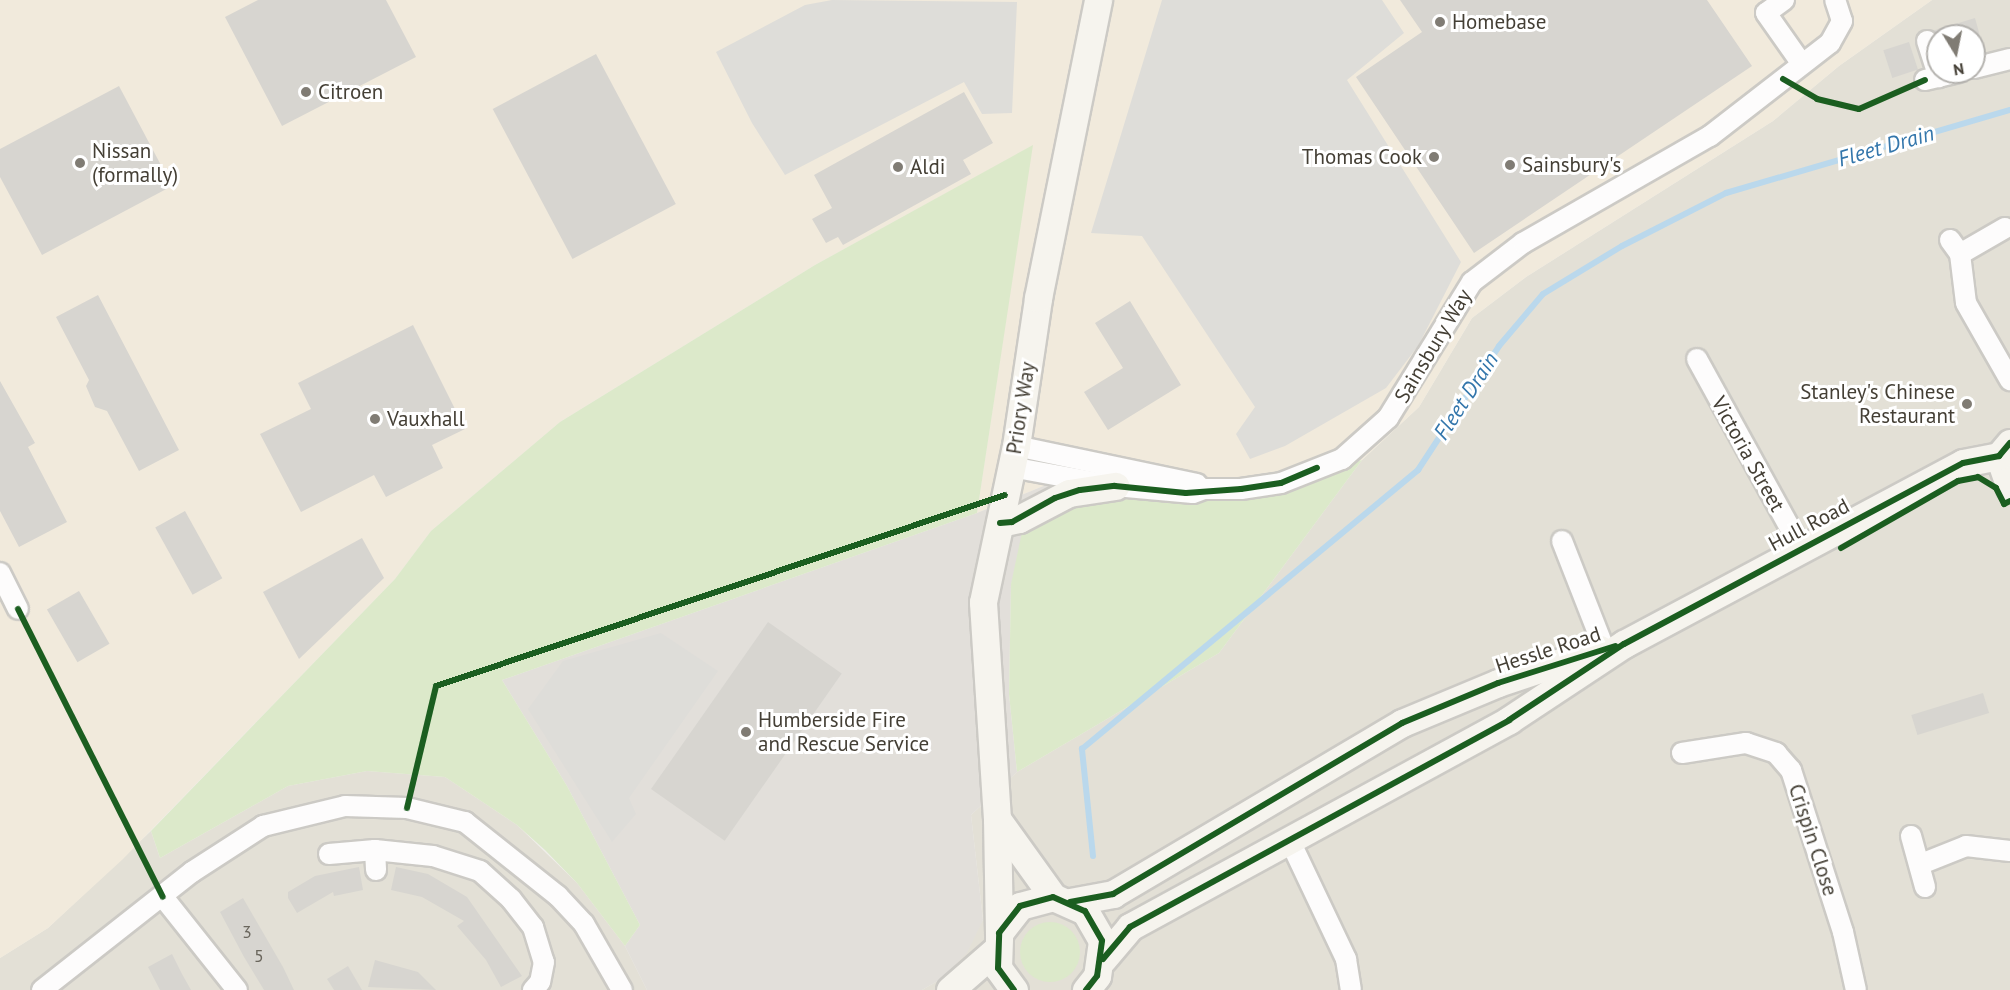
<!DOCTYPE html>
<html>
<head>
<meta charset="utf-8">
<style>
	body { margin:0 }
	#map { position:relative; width:2010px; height:990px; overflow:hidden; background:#efeee9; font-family:"PT Sans",sans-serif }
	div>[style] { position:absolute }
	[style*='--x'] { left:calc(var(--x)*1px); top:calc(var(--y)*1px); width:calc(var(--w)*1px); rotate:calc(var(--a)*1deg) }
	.residential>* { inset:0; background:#e3e0d6 }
	.commercial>* { inset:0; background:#f1eadc }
	.industrial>* { inset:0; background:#e2dfda }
	.green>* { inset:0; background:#dce9ca }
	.round { border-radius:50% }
	.parking>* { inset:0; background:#deddd9 }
	.stream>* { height:6px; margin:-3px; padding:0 3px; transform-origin:3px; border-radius:3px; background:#bad8ec }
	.building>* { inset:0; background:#d7d5d0; transform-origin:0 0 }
	.roads { filter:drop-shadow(2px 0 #cccac5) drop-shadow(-2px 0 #cccac5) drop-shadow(0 2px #cccac5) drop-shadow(0 -2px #cccac5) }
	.street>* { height:20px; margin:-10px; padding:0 10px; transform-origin:10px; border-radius:10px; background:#fdfcfc }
	.secondary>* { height:27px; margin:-13.5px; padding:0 13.5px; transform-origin:13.5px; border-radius:13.5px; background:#f6f4ee }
	.cycleway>* { height:6px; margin:-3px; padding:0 3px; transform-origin:3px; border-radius:3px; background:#1b5e20 }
	.dots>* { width:16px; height:16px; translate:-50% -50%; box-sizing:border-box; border:3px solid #fff; border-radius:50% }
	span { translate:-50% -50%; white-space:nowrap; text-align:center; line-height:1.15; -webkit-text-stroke:6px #fff; paint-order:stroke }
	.number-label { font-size:18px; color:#6a665d }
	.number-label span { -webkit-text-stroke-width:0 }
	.poi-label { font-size:21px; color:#443f35 }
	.left { translate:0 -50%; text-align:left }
	.right { translate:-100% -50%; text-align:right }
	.street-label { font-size:21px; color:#443f35 }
	.water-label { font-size:22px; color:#3376ab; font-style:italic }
	.north { position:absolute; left:1926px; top:24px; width:60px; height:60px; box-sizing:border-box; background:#fff; border:2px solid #b4b2ae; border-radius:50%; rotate:170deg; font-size:16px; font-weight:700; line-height:24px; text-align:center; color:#443f35 }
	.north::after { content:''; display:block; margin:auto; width:21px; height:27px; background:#807c74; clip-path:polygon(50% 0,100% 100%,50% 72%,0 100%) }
</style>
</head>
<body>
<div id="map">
	<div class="residential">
		<i style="clip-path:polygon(evenodd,1932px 0,2010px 0,2010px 990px,922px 990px,941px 979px,983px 920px,971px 815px,1017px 772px,1219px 653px,1362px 460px,1419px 407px,1472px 318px,1526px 277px,1773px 121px,1839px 66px,1932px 0,1938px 36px,1974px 36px,1974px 72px,1938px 72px,1938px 36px)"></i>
		<i style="clip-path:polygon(367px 771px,445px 777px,517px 825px,577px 883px,625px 946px,647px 990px,0 990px,0 958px,48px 928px,151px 831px,160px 858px,288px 786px)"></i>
	</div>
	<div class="commercial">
		<i style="clip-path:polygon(0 0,1932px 0,1839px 66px,1773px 121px,1526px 277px,1472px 318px,1419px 407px,1362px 460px,1261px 496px,1191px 500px,1063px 478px,977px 513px,1032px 146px,815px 265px,560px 422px,431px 531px,395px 579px,123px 859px,48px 928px,0 958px)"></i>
	</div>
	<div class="industrial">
		<i style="clip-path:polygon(1063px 478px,1011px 584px,1009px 694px,1017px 772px,971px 815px,983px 920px,967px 953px,941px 979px,922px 990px,647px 990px,625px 946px,640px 925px,567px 786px,502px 680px,977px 513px)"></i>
	</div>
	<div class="green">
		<i style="clip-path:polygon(1033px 145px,977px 513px,502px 680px,567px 786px,640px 925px,625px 946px,577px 883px,545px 850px,517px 825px,445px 777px,367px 771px,288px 786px,160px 858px,151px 831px,395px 579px,431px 531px,560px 422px,815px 265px)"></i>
		<i style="clip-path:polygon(1362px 460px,1219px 653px,1017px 772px,1009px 694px,1011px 584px,1028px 504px,1063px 478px,1191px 500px,1261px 496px)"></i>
		<i class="round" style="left:1020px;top:922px;width:60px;height:60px"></i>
	</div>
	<div class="parking">
		<i style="clip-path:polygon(832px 0,1017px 2px,1012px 113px,982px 114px,964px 82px,785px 175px,752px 123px,716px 52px,805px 5px)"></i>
		<i style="clip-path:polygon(1162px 0,1382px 0,1404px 33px,1347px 80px,1461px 262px,1418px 346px,1386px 388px,1285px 446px,1250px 459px,1236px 434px,1255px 407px,1142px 236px,1091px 233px)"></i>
		<i style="clip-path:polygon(661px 633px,718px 671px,629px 798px,636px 814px,612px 842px,528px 709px,563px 661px)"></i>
	</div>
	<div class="stream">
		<i style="--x:1093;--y:856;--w:108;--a:-95.9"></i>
		<i style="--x:1082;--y:749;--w:437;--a:-39.7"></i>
		<i style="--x:1418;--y:470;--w:148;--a:-56.8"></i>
		<i style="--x:1499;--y:346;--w:68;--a:-49.8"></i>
		<i style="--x:1543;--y:294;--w:92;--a:-31.3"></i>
		<i style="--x:1622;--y:246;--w:117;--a:-27"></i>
		<i style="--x:1726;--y:193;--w:296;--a:-16.3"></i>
	</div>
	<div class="building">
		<i style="clip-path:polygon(258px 0,386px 0,416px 57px,282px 126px,225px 17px)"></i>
		<i style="clip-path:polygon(1400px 0,1707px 0,1752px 66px,1474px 253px,1356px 77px,1422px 32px)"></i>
		<i style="clip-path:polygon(1975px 18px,1980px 36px,1938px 36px,1932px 31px)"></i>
		<i style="left:1909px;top:42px;width:29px;height:27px;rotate:72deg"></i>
		<i style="left:596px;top:54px;width:170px;height:117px;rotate:62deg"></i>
		<i style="clip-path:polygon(119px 86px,172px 186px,42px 255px,0 177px,0 149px)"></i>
		<i style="clip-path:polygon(964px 92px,993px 143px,963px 160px,971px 174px,843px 245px,838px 237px,826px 243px,812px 219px,832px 208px,814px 175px)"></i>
		<i style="clip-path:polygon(98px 295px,179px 450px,139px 471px,107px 411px,95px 407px,86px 386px,89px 380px,56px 317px)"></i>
		<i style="clip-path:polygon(1130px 301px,1181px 385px,1108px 430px,1084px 392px,1123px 368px,1095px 323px)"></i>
		<i style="clip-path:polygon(413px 325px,465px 429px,432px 445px,443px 468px,386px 497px,374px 475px,301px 512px,260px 434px,311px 409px,298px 383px)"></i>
		<i style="clip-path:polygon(0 381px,35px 443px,28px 447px,67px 522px,19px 547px,0 511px)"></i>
		<i style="left:185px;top:511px;width:77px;height:34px;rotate:61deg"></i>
		<i style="clip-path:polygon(362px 538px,384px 578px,299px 659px,263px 592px)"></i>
		<i style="left:79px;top:591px;width:61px;height:37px;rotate:60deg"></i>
		<i style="left:768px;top:622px;width:90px;height:204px;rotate:35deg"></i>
		<i style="left:1983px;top:693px;width:21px;height:75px;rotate:73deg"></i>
		<i style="clip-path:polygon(359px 867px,363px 890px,334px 896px,333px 892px,297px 913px,288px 898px,288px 892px,315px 876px)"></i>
		<i style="clip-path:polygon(396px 867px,428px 874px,467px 897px,522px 976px,501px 987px,486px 960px,457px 926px,464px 921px,422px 897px,391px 890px)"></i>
		<i style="clip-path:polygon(243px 898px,283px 967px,294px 990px,264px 990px,244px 957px,220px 912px)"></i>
		<i style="clip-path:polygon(172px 954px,182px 974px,191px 990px,160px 990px,148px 967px)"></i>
		<i style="clip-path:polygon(375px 960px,418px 972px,436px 990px,368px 987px)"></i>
		<i style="clip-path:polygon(348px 966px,362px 990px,334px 990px,327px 979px)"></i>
	</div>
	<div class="roads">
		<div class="street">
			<i style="--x:1784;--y:0;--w:22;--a:144"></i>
			<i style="--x:1766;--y:13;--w:62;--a:54.8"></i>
			<i style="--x:1927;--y:41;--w:38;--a:72"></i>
			<i style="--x:1974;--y:68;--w:37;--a:-14"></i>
			<i style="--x:1925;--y:80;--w:35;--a:-13"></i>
			<i style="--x:1950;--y:240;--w:17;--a:54"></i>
			<i style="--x:1960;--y:254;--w:49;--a:83"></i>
			<i style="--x:1966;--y:303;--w:89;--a:60.3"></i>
			<i style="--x:1960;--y:254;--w:52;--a:-30"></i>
			<i style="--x:1697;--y:359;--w:216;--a:61.2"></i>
			<i style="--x:1016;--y:446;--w:185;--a:11.9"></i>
			<i style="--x:1011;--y:467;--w:106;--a:10.4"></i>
			<i style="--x:1115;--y:486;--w:78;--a:5.1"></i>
			<i style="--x:1193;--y:493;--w:12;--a:-20"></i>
			<i style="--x:1204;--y:489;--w:37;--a:0"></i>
			<i style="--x:1241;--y:489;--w:40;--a:-8.5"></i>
			<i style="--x:1281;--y:483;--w:66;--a:-21.5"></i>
			<i style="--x:1342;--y:459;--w:62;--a:-41.7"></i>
			<i style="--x:1388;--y:418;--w:160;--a:-58.3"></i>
			<i style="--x:1472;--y:282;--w:64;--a:-37.4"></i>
			<i style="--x:1523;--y:243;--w:215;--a:-29.8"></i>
			<i style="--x:1710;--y:136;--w:152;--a:-37.8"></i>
			<i style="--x:1830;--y:43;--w:25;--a:-61"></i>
			<i style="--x:1842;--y:21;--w:22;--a:-108"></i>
			<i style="--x:1562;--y:541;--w:115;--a:68.6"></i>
			<i style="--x:0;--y:573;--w:40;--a:63.4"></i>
			<i style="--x:1682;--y:753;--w:65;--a:-8.9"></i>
			<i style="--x:1746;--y:743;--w:32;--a:18"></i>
			<i style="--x:1776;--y:753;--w:23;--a:49"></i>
			<i style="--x:1791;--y:770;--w:170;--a:72.2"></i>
			<i style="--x:1843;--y:932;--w:59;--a:77.4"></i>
			<i style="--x:1911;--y:836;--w:53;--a:74.6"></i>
			<i style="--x:1290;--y:841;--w:131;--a:64.6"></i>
			<i style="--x:1346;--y:959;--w:31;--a:81"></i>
			<i style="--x:375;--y:850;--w:20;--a:87"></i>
			<i style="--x:329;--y:854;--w:46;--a:-5"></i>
			<i style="--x:375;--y:850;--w:58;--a:5.9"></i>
			<i style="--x:433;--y:856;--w:49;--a:17.7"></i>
			<i style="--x:480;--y:871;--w:42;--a:42.1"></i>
			<i style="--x:511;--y:899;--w:36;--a:52"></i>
			<i style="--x:533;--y:927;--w:37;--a:73"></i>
			<i style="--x:544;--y:962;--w:20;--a:101"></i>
			<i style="--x:540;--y:982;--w:11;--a:131"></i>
			<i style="--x:1921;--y:864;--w:48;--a:-21.8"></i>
			<i style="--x:1966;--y:846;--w:44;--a:6.5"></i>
			<i style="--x:163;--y:897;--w:119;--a:51.5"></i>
			<i style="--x:42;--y:990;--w:191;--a:-38.2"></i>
			<i style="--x:192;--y:872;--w:85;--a:-32.9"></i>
			<i style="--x:263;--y:826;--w:84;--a:-13.7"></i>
			<i style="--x:345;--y:806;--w:62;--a:1.8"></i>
			<i style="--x:407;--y:808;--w:60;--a:13.6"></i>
			<i style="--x:465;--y:822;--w:119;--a:38.5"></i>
			<i style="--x:558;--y:896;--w:38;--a:47"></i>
			<i style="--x:584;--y:924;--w:76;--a:60.1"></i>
		</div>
		<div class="secondary">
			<i style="--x:1999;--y:456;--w:34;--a:71"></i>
			<i style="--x:1000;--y:523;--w:19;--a:-12"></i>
			<i style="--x:1019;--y:519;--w:56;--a:-27.5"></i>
			<i style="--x:1069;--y:493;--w:47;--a:-8.7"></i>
			<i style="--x:997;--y:819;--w:96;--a:54.3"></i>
			<i style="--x:1070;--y:902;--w:44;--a:-10.5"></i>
			<i style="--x:1113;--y:894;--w:336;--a:-30.6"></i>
			<i style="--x:1402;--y:723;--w:104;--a:-22.6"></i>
			<i style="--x:1498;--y:683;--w:107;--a:-18.6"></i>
			<i style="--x:999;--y:933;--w:114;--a:-91"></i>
			<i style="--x:997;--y:819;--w:217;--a:-93.7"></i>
			<i style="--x:983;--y:602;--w:159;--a:-78.1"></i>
			<i style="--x:1016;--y:446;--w:150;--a:-81.5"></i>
			<i style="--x:1038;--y:298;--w:304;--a:-78.6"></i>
			<i style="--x:1103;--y:959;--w:42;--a:-49.8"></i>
			<i style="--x:1130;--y:927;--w:432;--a:-28.6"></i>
			<i style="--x:1509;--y:720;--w:138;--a:-33.5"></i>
			<i style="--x:1624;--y:644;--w:384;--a:-28.1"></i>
			<i style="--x:1963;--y:463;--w:37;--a:-11"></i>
			<i style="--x:1999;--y:456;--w:17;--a:-50"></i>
			<i style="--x:950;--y:990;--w:61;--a:-41"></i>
			<i style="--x:1014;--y:990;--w:27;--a:-126"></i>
			<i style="--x:998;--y:968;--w:35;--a:-88"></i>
			<i style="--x:999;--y:933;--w:34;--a:-52"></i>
			<i style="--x:1020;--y:906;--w:34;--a:-15"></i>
			<i style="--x:1053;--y:897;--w:35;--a:24"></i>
			<i style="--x:1085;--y:911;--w:34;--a:60"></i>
			<i style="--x:1102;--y:941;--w:35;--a:98"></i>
			<i style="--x:1097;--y:976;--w:18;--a:128"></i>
		</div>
	</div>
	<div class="cycleway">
		<i style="--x:1783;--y:79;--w:39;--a:30"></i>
		<i style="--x:1817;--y:99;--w:43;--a:13.4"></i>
		<i style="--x:1859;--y:109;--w:72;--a:-23.7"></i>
		<i style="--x:1000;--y:523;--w:12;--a:-5"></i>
		<i style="--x:1012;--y:522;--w:49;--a:-29.2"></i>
		<i style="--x:1055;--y:498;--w:26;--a:-18"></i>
		<i style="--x:1080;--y:490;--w:35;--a:-7"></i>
		<i style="--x:1115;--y:486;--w:71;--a:5.6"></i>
		<i style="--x:1186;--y:493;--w:55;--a:-4.2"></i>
		<i style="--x:1241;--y:489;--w:40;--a:-8.5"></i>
		<i style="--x:1281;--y:483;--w:39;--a:-23"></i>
		<i style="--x:1841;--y:548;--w:135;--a:-29.8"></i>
		<i style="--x:1958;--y:481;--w:20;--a:-11"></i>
		<i style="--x:1978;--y:477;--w:21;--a:31"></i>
		<i style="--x:1996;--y:488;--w:18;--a:63"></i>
		<i style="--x:2004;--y:504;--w:7;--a:-27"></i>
		<i style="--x:18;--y:609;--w:322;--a:63.3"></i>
		<i style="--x:407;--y:808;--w:125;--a:-76.6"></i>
		<i style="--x:436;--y:686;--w:600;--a:-18.56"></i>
		<i style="--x:1070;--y:902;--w:44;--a:-10.5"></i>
		<i style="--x:1113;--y:894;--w:336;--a:-30.6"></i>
		<i style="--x:1402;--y:723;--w:104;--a:-22.6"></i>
		<i style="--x:1498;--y:683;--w:123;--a:-17.5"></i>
		<i style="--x:1103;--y:959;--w:42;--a:-49.8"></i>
		<i style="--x:1130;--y:927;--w:432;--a:-28.6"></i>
		<i style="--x:1509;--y:720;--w:138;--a:-33.5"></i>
		<i style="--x:1624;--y:644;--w:384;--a:-28.1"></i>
		<i style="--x:1963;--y:463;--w:37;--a:-11"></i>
		<i style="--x:1999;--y:456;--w:17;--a:-50"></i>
		<i style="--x:1014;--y:990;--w:27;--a:-126"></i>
		<i style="--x:998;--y:968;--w:35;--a:-88"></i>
		<i style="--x:999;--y:933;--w:34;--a:-52"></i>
		<i style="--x:1020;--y:906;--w:34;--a:-15"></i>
		<i style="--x:1053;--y:897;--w:35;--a:24"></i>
		<i style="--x:1085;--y:911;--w:34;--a:60"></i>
		<i style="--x:1102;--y:941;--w:35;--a:98"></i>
		<i style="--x:1097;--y:976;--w:18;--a:128"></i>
	</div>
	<div class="dots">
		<i style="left:1440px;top:22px;background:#807c74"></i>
		<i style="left:306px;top:92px;background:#807c74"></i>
		<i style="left:1434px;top:157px;background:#807c74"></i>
		<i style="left:80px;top:163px;background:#807c74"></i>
		<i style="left:1510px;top:165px;background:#807c74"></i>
		<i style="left:898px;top:167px;background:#807c74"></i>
		<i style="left:1967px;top:404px;background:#807c74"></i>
		<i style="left:375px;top:419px;background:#807c74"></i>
		<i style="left:746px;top:732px;background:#807c74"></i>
	</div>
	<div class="number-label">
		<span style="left:247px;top:932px">3</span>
		<span style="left:259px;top:956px">5</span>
	</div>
	<div class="poi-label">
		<span class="left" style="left:1452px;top:22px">Homebase</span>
		<span class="left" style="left:318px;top:92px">Citroen</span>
		<span class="left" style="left:92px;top:163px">Nissan<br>(formally)</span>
		<span class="right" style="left:1422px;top:157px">Thomas Cook</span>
		<span class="left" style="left:1522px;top:165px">Sainsbury's</span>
		<span class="left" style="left:910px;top:167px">Aldi</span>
		<span class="right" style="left:1955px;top:404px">Stanley's Chinese<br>Restaurant</span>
		<span class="left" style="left:387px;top:419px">Vauxhall</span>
		<span class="left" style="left:758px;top:732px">Humberside Fire<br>and Rescue Service</span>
	</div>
	<div class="street-label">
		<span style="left:1433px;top:346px;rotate:-59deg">Sainsbury Way</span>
		<span style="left:1021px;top:408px;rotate:-81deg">Priory Way</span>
		<span style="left:1748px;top:454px;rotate:61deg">Victoria Street</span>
		<span style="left:1809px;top:525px;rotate:-28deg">Hull Road</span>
		<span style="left:1548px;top:650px;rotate:-18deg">Hessle Road</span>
		<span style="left:1813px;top:840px;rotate:72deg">Crispin Close</span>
	</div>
	<div class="water-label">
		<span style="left:1886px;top:146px;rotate:-16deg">Fleet Drain</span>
		<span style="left:1466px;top:396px;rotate:-57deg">Fleet Drain</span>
	</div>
	<div class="north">N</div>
</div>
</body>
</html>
